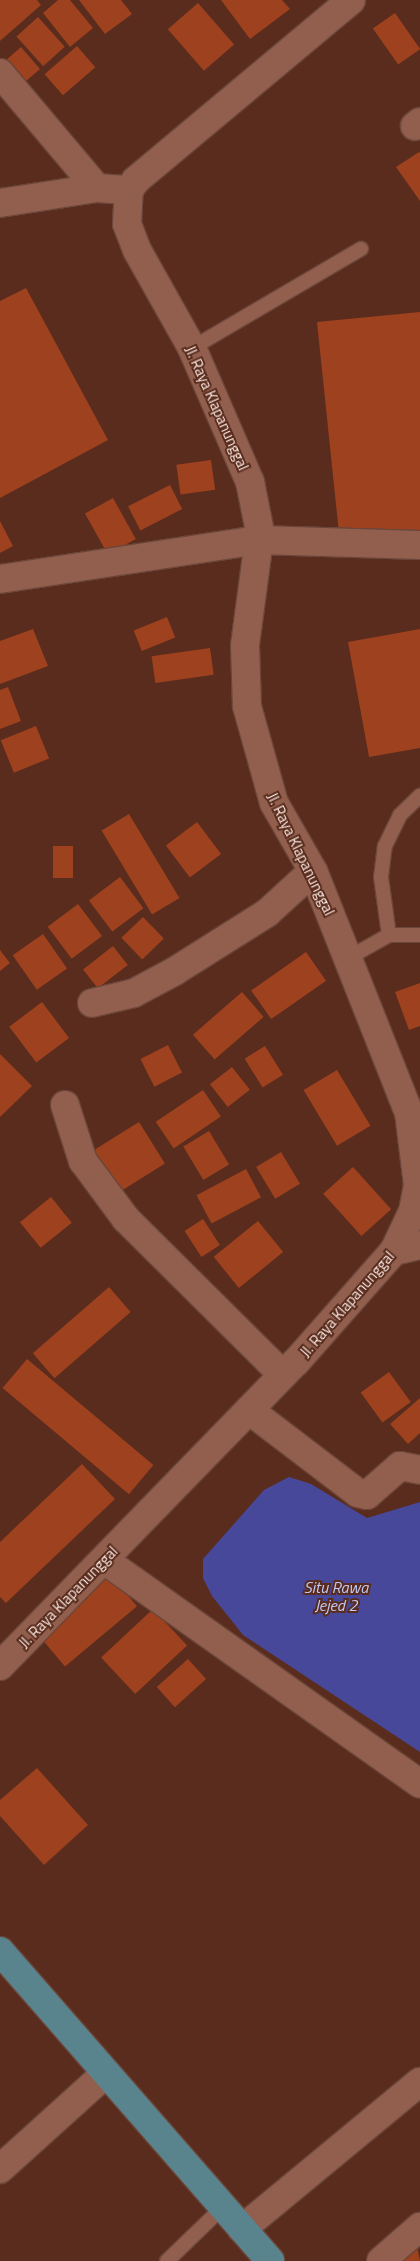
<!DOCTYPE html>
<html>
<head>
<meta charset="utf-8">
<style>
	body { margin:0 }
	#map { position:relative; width:420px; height:2261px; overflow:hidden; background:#592c1d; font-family:"Titillium Web",sans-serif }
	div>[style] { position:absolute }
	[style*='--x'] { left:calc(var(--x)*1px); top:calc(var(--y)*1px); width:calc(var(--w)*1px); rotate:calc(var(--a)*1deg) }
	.water>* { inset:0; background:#48489b }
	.building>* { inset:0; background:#9e411e; transform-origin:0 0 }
	.roads { filter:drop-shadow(1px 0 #6b463a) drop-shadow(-1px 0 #6b463a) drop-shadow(0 1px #6b463a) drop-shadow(0 -1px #6b463a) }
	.service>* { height:14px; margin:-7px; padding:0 7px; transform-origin:7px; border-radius:7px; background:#925f4e }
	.minor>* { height:28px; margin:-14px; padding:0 14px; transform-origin:14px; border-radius:14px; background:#925f4e }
	.tertiary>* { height:28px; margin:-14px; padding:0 14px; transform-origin:14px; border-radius:14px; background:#925f4e }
	.primary>* { height:28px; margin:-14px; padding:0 14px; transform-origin:14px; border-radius:14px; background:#59848e }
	span { translate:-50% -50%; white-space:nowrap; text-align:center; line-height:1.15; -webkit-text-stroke:4px #592c1d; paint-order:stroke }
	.street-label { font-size:15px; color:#fdebe4 }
	.water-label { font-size:16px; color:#c3c9f7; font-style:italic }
</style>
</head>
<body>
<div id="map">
	<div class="water">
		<i style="clip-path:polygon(289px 1477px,311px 1484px,367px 1518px,420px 1502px,420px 1752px,243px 1635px,212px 1596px,203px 1578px,203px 1559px,264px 1490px)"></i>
	</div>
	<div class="building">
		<i style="clip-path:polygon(0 0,37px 0,41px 5px,0 41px)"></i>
		<i style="clip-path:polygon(58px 0,70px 0,93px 28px,70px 47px,43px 13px)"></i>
		<i style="clip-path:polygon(79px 0,121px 0,132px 14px,105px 34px)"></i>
		<i style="clip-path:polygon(221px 0,282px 0,290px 9px,250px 39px)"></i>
		<i style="left:198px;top:3px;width:55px;height:40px;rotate:49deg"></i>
		<i style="left:395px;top:13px;width:44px;height:27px;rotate:55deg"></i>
		<i style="left:38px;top:17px;width:40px;height:29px;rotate:48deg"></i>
		<i style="left:77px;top:46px;width:28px;height:43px;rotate:49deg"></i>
		<i style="left:21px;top:47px;width:29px;height:28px;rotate:49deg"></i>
		<i style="clip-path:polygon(419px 152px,420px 153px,420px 201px,396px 167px)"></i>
		<i style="clip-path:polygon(26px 288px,108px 440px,0 498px,0 301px)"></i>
		<i style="clip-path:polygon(420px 312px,420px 535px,340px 543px,317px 322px)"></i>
		<i style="left:211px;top:460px;width:30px;height:35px;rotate:82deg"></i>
		<i style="left:170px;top:485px;width:27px;height:47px;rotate:63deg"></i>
		<i style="left:113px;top:498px;width:47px;height:32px;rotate:61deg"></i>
		<i style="clip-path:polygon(0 521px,13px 546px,0 553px)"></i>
		<i style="left:167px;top:617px;width:22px;height:36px;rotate:68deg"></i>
		<i style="clip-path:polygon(33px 629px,48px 666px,0 684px,0 641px)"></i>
		<i style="clip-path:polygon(420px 629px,420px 748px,369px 757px,348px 642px)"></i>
		<i style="left:210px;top:648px;width:27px;height:59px;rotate:82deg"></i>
		<i style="clip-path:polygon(8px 687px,21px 721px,0 729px,0 690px)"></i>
		<i style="left:36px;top:726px;width:35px;height:38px;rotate:68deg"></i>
		<i style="left:129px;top:814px;width:98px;height:32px;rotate:59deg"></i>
		<i style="left:197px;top:822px;width:40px;height:39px;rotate:53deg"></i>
		<i style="left:53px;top:846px;width:20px;height:32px"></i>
		<i style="left:120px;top:877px;width:39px;height:39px;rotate:53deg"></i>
		<i style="left:78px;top:904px;width:40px;height:38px;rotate:53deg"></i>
		<i style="left:143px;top:917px;width:30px;height:30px;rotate:46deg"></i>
		<i style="left:43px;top:934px;width:42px;height:37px;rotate:55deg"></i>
		<i style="left:113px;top:946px;width:24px;height:38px;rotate:52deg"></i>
		<i style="clip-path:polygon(0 950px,10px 963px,0 971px)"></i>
		<i style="left:306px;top:952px;width:35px;height:67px;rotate:55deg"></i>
		<i style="clip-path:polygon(420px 983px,420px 1026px,409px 1030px,395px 992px)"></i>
		<i style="left:242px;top:992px;width:33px;height:65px;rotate:49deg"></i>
		<i style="left:42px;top:1002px;width:45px;height:41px;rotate:53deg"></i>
		<i style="left:168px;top:1045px;width:31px;height:31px;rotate:63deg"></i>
		<i style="left:265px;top:1046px;width:34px;height:24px;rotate:58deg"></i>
		<i style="clip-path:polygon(0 1054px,32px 1086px,0 1117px)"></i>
		<i style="left:232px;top:1067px;width:29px;height:28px;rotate:52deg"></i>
		<i style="left:337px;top:1070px;width:65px;height:39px;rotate:59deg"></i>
		<i style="left:203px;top:1090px;width:32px;height:57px;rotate:56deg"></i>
		<i style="left:139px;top:1122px;width:49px;height:62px;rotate:58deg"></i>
		<i style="left:209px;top:1131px;width:39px;height:30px;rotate:59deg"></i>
		<i style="left:281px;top:1152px;width:37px;height:29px;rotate:59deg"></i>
		<i style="left:353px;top:1167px;width:57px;height:40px;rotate:48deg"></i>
		<i style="left:246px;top:1169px;width:32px;height:56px;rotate:62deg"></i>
		<i style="left:51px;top:1197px;width:33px;height:40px;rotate:51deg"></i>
		<i style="left:203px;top:1219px;width:31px;height:22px;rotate:57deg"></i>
		<i style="left:258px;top:1221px;width:40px;height:57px;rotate:51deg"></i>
		<i style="left:109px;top:1287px;width:33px;height:101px;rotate:49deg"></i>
		<i style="left:27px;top:1359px;width:165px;height:38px;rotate:40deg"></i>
		<i style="left:389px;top:1372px;width:37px;height:35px;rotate:54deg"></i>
		<i style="clip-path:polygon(420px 1398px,420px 1433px,408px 1444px,390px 1424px)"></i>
		<i style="clip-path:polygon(82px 1464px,115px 1499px,6px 1603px,0 1597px,0 1542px)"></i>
		<i style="left:110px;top:1574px;width:42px;height:94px;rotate:50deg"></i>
		<i style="left:153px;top:1609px;width:50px;height:71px;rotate:47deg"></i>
		<i style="left:188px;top:1659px;width:27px;height:42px;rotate:48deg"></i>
		<i style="clip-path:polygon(37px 1768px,88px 1825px,44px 1865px,0 1816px,0 1800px)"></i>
		<i style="clip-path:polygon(416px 2242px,420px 2261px,392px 2261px)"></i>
	</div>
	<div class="roads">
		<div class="service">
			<i style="--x:192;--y:348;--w:196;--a:-30.4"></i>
			<i style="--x:389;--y:935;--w:59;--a:-97.9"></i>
			<i style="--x:381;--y:877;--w:31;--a:-83"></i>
			<i style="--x:385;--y:846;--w:34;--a:-64"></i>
			<i style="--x:400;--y:815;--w:28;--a:-44"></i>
			<i style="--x:350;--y:957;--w:45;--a:-29.4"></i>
			<i style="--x:389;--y:935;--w:31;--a:0"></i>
			<i style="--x:167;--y:2261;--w:78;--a:-44"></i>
		</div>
		<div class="minor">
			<i style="--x:0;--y:73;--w:150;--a:49.9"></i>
			<i style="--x:97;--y:188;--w:32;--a:4"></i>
			<i style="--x:415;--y:126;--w:6;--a:-39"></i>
			<i style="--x:0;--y:203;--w:98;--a:-8.8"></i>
			<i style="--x:0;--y:579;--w:262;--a:-8.6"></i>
			<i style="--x:259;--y:540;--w:161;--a:1.8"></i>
			<i style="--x:92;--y:1003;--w:43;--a:-13.4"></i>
			<i style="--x:134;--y:993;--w:47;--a:-28.2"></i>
			<i style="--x:175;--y:971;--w:109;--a:-32.2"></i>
			<i style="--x:267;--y:913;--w:62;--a:-42.4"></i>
			<i style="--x:65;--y:1105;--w:59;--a:72.2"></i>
			<i style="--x:83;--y:1161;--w:72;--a:53.4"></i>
			<i style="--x:126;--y:1219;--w:221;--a:44.8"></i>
			<i style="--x:394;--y:1251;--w:27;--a:-13"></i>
			<i style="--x:249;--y:1410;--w:137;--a:37.3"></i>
			<i style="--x:358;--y:1493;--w:9;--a:13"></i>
			<i style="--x:367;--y:1495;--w:44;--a:-41.3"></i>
			<i style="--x:400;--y:1466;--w:20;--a:11"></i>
			<i style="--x:104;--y:1560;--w:387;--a:35.3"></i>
			<i style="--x:0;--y:2169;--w:140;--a:-42.1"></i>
			<i style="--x:242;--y:2229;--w:231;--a:-39.6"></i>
			<i style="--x:381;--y:2261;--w:52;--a:-41.1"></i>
		</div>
		<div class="tertiary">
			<i style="--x:0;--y:1666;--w:424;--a:-45.8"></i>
			<i style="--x:296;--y:1362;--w:148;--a:-48.6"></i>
			<i style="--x:394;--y:1251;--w:44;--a:-64.6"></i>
			<i style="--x:413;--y:1211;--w:26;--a:-79"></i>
			<i style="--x:418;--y:1185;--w:73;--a:-97.1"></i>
			<i style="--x:409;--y:1113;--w:260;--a:-111.6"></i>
			<i style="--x:313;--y:871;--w:78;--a:-119.8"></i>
			<i style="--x:274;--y:803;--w:101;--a:-105.6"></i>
			<i style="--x:247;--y:706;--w:61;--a:-91.9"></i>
			<i style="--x:245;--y:645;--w:114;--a:-82.4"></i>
			<i style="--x:260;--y:532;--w:51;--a:-101.3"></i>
			<i style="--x:250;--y:482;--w:146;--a:-113.4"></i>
			<i style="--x:192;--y:348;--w:112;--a:-119.3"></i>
			<i style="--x:137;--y:250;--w:28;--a:-111"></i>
			<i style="--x:127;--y:224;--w:34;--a:-87"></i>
			<i style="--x:129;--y:190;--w:12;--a:-55"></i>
			<i style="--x:136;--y:180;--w:280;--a:-39.9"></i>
		</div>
		<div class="primary">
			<i style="--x:0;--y:1951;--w:411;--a:48.9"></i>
		</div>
	</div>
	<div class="street-label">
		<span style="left:217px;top:408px;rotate:66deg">Jl. Raya Klapanunggal</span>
		<span style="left:301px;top:854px;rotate:64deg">Jl. Raya Klapanunggal</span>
		<span style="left:347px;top:1304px;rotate:-49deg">Jl. Raya Klapanunggal</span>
		<span style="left:68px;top:1597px;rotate:-46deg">Jl. Raya Klapanunggal</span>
	</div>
	<div class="water-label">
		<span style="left:336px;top:1596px">Situ Rawa<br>Jejed 2</span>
	</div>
</div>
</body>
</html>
